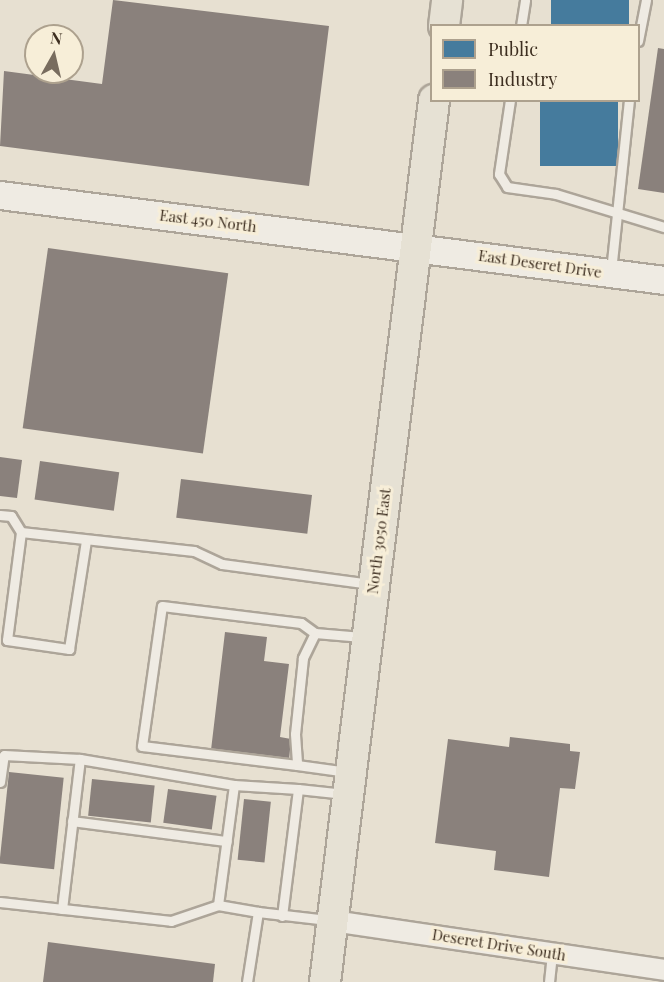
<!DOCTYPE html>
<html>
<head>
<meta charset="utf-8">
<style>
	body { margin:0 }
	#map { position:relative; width:664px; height:982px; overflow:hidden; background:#e7e0d1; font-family:"Playfair Display",serif }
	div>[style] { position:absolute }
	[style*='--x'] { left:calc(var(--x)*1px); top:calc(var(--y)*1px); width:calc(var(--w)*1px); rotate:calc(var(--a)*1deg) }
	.public>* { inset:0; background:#457b9d; transform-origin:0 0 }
	.industry>* { inset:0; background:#8a817c; transform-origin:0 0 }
	.roads { filter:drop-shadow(2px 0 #ada599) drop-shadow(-2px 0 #ada599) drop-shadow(0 2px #ada599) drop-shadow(0 -2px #ada599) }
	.lane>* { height:9px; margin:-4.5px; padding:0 4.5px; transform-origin:4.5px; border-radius:4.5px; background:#efebe3 }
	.street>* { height:20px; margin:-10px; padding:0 10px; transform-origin:10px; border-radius:10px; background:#efebe3 }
	.secondary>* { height:27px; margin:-13.5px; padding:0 13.5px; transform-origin:13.5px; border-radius:13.5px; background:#efebe3 }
	.primary>* { height:30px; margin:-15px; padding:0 15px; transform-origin:15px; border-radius:15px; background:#e6e1d4 }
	span { translate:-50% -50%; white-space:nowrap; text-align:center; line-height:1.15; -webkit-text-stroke:6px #f7eed8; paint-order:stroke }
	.street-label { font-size:15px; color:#3d2e20 }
	.legend { position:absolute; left:430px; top:24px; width:210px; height:78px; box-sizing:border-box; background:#f7eed8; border:2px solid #ada18e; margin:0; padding:8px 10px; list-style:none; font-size:18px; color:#3d2e20 }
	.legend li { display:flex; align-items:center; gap:12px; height:30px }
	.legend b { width:30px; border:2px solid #ada18e }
	.north { position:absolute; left:24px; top:24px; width:60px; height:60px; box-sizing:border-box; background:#f7eed8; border:2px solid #ada18e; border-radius:50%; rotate:8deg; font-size:16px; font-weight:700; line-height:24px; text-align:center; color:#3d2e20 }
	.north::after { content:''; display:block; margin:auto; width:21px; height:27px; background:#786c5e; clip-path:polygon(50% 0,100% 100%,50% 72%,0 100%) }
</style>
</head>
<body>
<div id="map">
	<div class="public">
		<i style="left:551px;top:0;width:78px;height:26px"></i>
		<i style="left:540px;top:100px;width:78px;height:66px"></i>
	</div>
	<div class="industry">
		<i style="clip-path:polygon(113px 0,329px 26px,309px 186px,0 146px,4px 71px,102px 84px)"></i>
		<i style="clip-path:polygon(658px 48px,664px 49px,664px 193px,638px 189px)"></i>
		<i style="left:48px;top:248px;width:182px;height:182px;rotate:8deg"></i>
		<i style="clip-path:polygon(0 457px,22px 460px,17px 498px,0 496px)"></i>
		<i style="left:40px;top:461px;width:80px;height:39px;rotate:8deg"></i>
		<i style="left:181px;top:479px;width:132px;height:39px;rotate:7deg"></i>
		<i style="clip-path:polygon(225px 632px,267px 637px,264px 661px,289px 664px,280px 737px,291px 739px,289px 760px,211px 750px)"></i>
		<i style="clip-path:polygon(510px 737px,570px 744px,570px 751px,580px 752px,575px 789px,560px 788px,549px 877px,494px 870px,496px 851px,435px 843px,448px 739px,509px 747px)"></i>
		<i style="left:9px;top:772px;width:55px;height:92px;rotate:6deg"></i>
		<i style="left:92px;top:779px;width:63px;height:37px;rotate:6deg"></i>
		<i style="left:168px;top:789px;width:49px;height:34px;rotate:8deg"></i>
		<i style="left:244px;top:799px;width:27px;height:61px;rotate:6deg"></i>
		<i style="clip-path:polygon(48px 942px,215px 964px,213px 982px,43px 982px)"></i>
	</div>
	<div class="roads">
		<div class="lane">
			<i style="--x:521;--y:26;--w:26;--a:-81"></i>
			<i style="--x:638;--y:41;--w:42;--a:-79"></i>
			<i style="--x:510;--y:100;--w:75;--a:98.5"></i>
			<i style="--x:499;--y:174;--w:15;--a:58"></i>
			<i style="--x:507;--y:187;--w:49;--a:8.1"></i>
			<i style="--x:556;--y:194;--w:113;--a:17"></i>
			<i style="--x:611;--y:271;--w:172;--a:-84"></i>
			<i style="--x:0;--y:515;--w:11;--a:5"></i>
			<i style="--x:11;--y:516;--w:19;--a:58"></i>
			<i style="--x:21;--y:532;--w:109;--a:97.4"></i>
			<i style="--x:7;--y:640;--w:63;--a:8.3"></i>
			<i style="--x:69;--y:649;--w:110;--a:-81.1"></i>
			<i style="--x:21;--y:532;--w:174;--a:6.3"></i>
			<i style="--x:194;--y:551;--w:31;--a:25"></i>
			<i style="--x:222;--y:564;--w:148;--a:7.7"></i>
			<i style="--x:315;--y:633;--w:28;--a:116"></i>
			<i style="--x:303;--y:658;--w:76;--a:96"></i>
			<i style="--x:295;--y:734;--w:31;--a:86"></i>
			<i style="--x:297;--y:765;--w:51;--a:7.8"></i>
			<i style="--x:297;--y:765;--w:156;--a:-173"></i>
			<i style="--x:142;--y:746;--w:141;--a:-81.9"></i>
			<i style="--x:162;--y:606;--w:140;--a:7"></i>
			<i style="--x:301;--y:623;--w:17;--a:36"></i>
			<i style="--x:315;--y:633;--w:47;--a:4.9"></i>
			<i style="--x:0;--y:782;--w:27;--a:-82"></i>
			<i style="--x:4;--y:755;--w:76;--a:3"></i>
			<i style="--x:234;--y:785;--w:64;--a:3.6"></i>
			<i style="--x:72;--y:821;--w:156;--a:7.4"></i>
			<i style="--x:0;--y:902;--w:172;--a:6.3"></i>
			<i style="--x:171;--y:921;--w:50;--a:-18.8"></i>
			<i style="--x:218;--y:905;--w:41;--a:9.9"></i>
			<i style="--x:62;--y:909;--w:151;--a:-83.2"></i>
			<i style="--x:80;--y:759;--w:156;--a:9.6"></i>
			<i style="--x:234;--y:785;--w:121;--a:97.6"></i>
			<i style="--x:282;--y:916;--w:128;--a:-82.8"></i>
			<i style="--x:298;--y:789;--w:47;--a:6.1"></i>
			<i style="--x:247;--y:982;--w:71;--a:-81.1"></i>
			<i style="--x:258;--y:912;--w:70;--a:6.5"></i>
			<i style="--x:549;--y:982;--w:29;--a:-84"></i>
		</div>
		<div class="street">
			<i style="--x:333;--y:921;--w:335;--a:8.4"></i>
		</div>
		<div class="secondary">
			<i style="--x:0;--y:195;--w:669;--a:7.29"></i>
		</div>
		<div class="primary">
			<i style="--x:444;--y:26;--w:26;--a:-83"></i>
			<i style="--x:325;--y:982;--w:889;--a:-82.95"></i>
		</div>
	</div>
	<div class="street-label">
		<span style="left:208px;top:221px;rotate:7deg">East 450 North</span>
		<span style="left:540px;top:264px;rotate:8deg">East Deseret Drive</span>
		<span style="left:379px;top:541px;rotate:-83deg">North 3050 East</span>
		<span style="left:499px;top:945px;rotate:9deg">Deseret Drive South</span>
	</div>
	<ul class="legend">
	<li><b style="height:16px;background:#457b9d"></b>Public</li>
	<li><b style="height:16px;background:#8a817c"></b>Industry</li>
	</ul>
	<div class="north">N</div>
</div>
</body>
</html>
